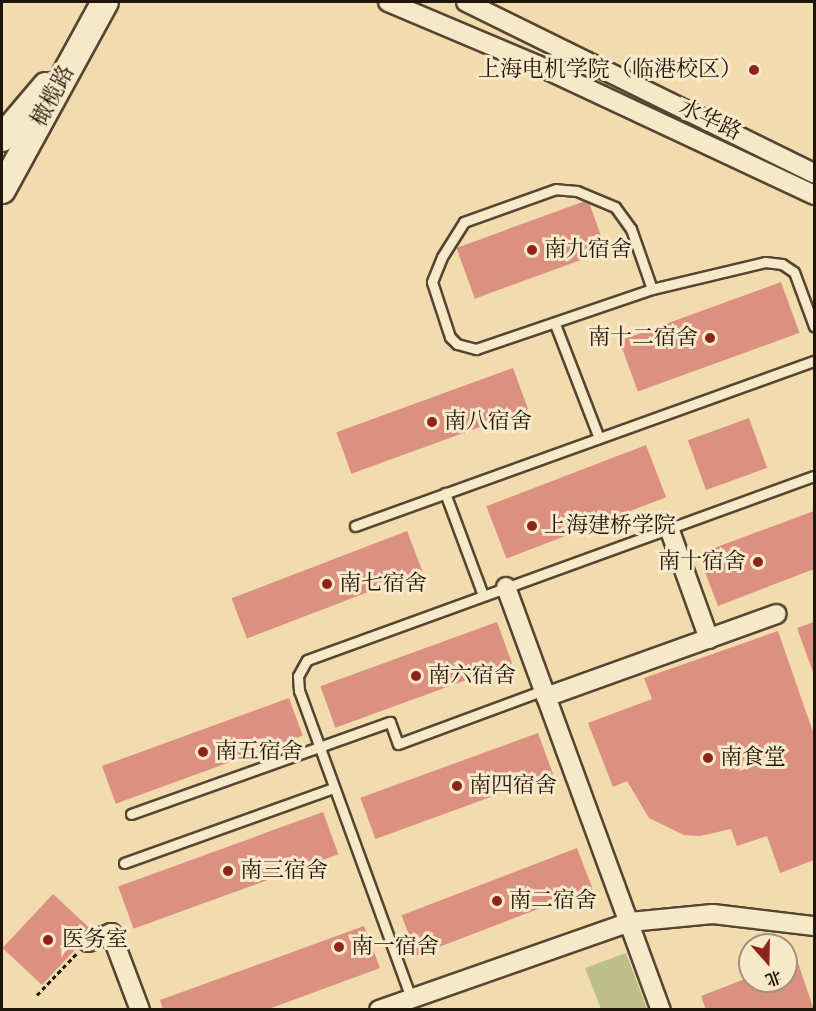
<!DOCTYPE html>
<html>
<head>
<meta charset="utf-8">
<style>
	body { margin:0 }
	#map { position:relative; width:816px; height:1011px; overflow:hidden; background:#f2dbad; font-family:"IM FELL French Canon","Noto Serif SC",serif }
	div>[style] { position:absolute }
	[style*='--x'] { left:calc(var(--x)*1px); top:calc(var(--y)*1px); width:calc(var(--w)*1px); rotate:calc(var(--a)*1deg) }
	.green>* { inset:0; background:#bdbf88 }
	.building>* { inset:0; background:#db9081; transform-origin:0 0 }
	.path>* { height:3px; margin-top:-1.5px; transform-origin:0; background:repeating-linear-gradient(90deg,#201509 0 4.5px,transparent 0 7.5px) }
	.roads { filter:drop-shadow(2px 0 #544632) drop-shadow(-2px 0 #544632) drop-shadow(0 2px #544632) drop-shadow(0 -2px #544632) }
	.service>* { height:9px; margin:-4.5px; padding:0 4.5px; transform-origin:4.5px; border-radius:4.5px; background:#f7e8ca }
	.minor>* { height:18px; margin:-9px; padding:0 9px; transform-origin:9px; border-radius:9px; background:#f7e8ca }
	.secondary>* { height:26px; margin:-13px; padding:0 13px; transform-origin:13px; border-radius:13px; background:#f7e8ca }
	.dots>* { width:16px; height:16px; translate:-50% -50%; box-sizing:border-box; border:3px solid #f7e8ca; border-radius:50% }
	span { translate:-50% -50%; white-space:nowrap; text-align:center; line-height:1.15; -webkit-text-stroke:6px #f7e8ca; paint-order:stroke }
	.poi-label { font-size:22px; color:#201509 }
	.right { translate:-100% -50%; text-align:right }
	.left { translate:0 -50%; text-align:left }
	.street-label { font-size:22px; color:#201509 }
	.frame { position:absolute; inset:0; border:3px solid #201509; pointer-events:none }
	.north { position:absolute; left:738px; top:933px; width:60px; height:60px; box-sizing:border-box; background:#f7e8ca; border:2px solid #a1947d; border-radius:50%; rotate:160deg; font-size:16px; font-weight:700; line-height:24px; text-align:center; color:#201509 }
	.north::after { content:''; display:block; margin:auto; width:21px; height:27px; background:#8f2418; clip-path:polygon(50% 0,100% 100%,50% 72%,0 100%) }
</style>
</head>
<body>
<div id="map">
	<div class="green">
		<i style="clip-path:polygon(626px 953px,647px 1009px,601px 1009px,585px 968px)"></i>
	</div>
	<div class="building">
		<i style="left:588px;top:200px;width:54px;height:140px;rotate:70deg"></i>
		<i style="left:781px;top:282px;width:54px;height:172px;rotate:70deg"></i>
		<i style="left:513px;top:368px;width:44px;height:188px;rotate:70deg"></i>
		<i style="left:749px;top:418px;width:53px;height:65px;rotate:70deg"></i>
		<i style="left:646px;top:445px;width:56px;height:171px;rotate:69deg"></i>
		<i style="clip-path:polygon(814px 511px,814px 569px,718px 606px,698px 554px)"></i>
		<i style="left:407px;top:531px;width:43px;height:188px;rotate:69deg"></i>
		<i style="left:497px;top:622px;width:44px;height:188px;rotate:70deg"></i>
		<i style="clip-path:polygon(814px 622px,814px 675px,797px 628px)"></i>
		<i style="clip-path:polygon(778px 631px,814px 735px,814px 860px,780px 873px,767px 836px,737px 846px,731px 829px,700px 836px,684px 835px,649px 818px,627px 781px,613px 787px,588px 723px,652px 699px,644px 678px)"></i>
		<i style="left:289px;top:698px;width:40px;height:199px;rotate:70deg"></i>
		<i style="left:538px;top:733px;width:44px;height:189px;rotate:70deg"></i>
		<i style="left:323px;top:812px;width:45px;height:218px;rotate:70deg"></i>
		<i style="left:577px;top:848px;width:43px;height:188px;rotate:69deg"></i>
		<i style="left:53px;top:894px;width:54px;height:74px;rotate:43deg"></i>
		<i style="clip-path:polygon(364px 926px,380px 968px,266px 1010px,163px 1010px,160px 1000px)"></i>
		<i style="clip-path:polygon(797px 960px,814px 1010px,706px 1010px,701px 996px,750px 977px,750px 981px,786px 981px,786px 964px)"></i>
	</div>
	<div class="path">
		<i style="--x:37;--y:995;--w:57;--a:-46.4"></i>
	</div>
	<div class="roads">
		<div class="service">
			<i style="--x:652;--y:289;--w:64;--a:-109.3"></i>
			<i style="--x:631;--y:229;--w:27;--a:-126"></i>
			<i style="--x:615;--y:207;--w:41;--a:-157.2"></i>
			<i style="--x:577;--y:191;--w:21;--a:-175"></i>
			<i style="--x:556;--y:189;--w:98;--a:160.3"></i>
			<i style="--x:464;--y:222;--w:41;--a:122.2"></i>
			<i style="--x:442;--y:257;--w:27;--a:112"></i>
			<i style="--x:432;--y:282;--w:58;--a:71.9"></i>
			<i style="--x:450;--y:337;--w:10;--a:45"></i>
			<i style="--x:457;--y:344;--w:20;--a:15"></i>
			<i style="--x:476;--y:349;--w:186;--a:-18.8"></i>
			<i style="--x:652;--y:289;--w:116;--a:-13.4"></i>
			<i style="--x:765;--y:262;--w:17;--a:7"></i>
			<i style="--x:782;--y:264;--w:14;--a:34"></i>
			<i style="--x:794;--y:272;--w:58;--a:69.7"></i>
			<i style="--x:555;--y:324;--w:122;--a:68.9"></i>
			<i style="--x:445;--y:493;--w:109;--a:69.6"></i>
			<i style="--x:355;--y:526;--w:488;--a:-19.8"></i>
			<i style="--x:131;--y:814;--w:275;--a:-19.6"></i>
			<i style="--x:390;--y:722;--w:23;--a:70"></i>
			<i style="--x:398;--y:744;--w:156;--a:-20.3"></i>
			<i style="--x:124;--y:863;--w:223;--a:-19.7"></i>
			<i style="--x:411;--y:998;--w:327;--a:-110"></i>
			<i style="--x:299;--y:691;--w:15;--a:-94"></i>
			<i style="--x:298;--y:676;--w:18;--a:-61"></i>
			<i style="--x:307;--y:660;--w:539;--a:-19.95"></i>
		</div>
		<div class="minor">
			<i style="--x:388;--y:2;--w:162;--a:22.9"></i>
			<i style="--x:537;--y:65;--w:306;--a:25.1"></i>
			<i style="--x:466;--y:2;--w:388;--a:26.2"></i>
			<i style="--x:669;--y:528;--w:118;--a:70.2"></i>
			<i style="--x:506;--y:587;--w:451;--a:69.9"></i>
			<i style="--x:546;--y:697;--w:245;--a:-19.8"></i>
			<i style="--x:88;--y:942;--w:25;--a:-21"></i>
			<i style="--x:111;--y:933;--w:82;--a:69.4"></i>
			<i style="--x:379;--y:1010;--w:266;--a:-19.3"></i>
			<i style="--x:630;--y:922;--w:83;--a:-5.5"></i>
			<i style="--x:713;--y:914;--w:102;--a:6.8"></i>
		</div>
		<div class="secondary">
			<i style="--x:2;--y:138;--w:68;--a:-49.8"></i>
			<i style="--x:2;--y:190;--w:214;--a:-61.3"></i>
		</div>
	</div>
	<div class="dots">
		<i style="left:754px;top:70px;background:#8f2418"></i>
		<i style="left:532px;top:250px;background:#8f2418"></i>
		<i style="left:710px;top:338px;background:#8f2418"></i>
		<i style="left:432px;top:422px;background:#8f2418"></i>
		<i style="left:532px;top:526px;background:#8f2418"></i>
		<i style="left:758px;top:562px;background:#8f2418"></i>
		<i style="left:327px;top:584px;background:#8f2418"></i>
		<i style="left:416px;top:676px;background:#8f2418"></i>
		<i style="left:203px;top:752px;background:#8f2418"></i>
		<i style="left:708px;top:758px;background:#8f2418"></i>
		<i style="left:457px;top:786px;background:#8f2418"></i>
		<i style="left:228px;top:871px;background:#8f2418"></i>
		<i style="left:497px;top:901px;background:#8f2418"></i>
		<i style="left:48px;top:940px;background:#8f2418"></i>
		<i style="left:339px;top:947px;background:#8f2418"></i>
	</div>
	<div class="poi-label">
		<span class="right" style="left:742px;top:70px">上海电机学院（临港校区）</span>
		<span class="left" style="left:544px;top:250px">南九宿舍</span>
		<span class="right" style="left:698px;top:338px">南十二宿舍</span>
		<span class="left" style="left:444px;top:422px">南八宿舍</span>
		<span class="left" style="left:544px;top:526px">上海建桥学院</span>
		<span class="right" style="left:746px;top:562px">南十宿舍</span>
		<span class="left" style="left:339px;top:584px">南七宿舍</span>
		<span class="left" style="left:428px;top:676px">南六宿舍</span>
		<span class="left" style="left:215px;top:752px">南五宿舍</span>
		<span class="left" style="left:720px;top:758px">南食堂</span>
		<span class="left" style="left:469px;top:786px">南四宿舍</span>
		<span class="left" style="left:240px;top:871px">南三宿舍</span>
		<span class="left" style="left:509px;top:901px">南二宿舍</span>
		<span class="left" style="left:62px;top:940px">医务室</span>
		<span class="left" style="left:351px;top:947px">南一宿舍</span>
	</div>
	<div class="street-label">
		<span style="left:53px;top:96px;rotate:-62deg">橄榄路</span>
		<span style="left:710px;top:120px;rotate:25deg">水华路</span>
	</div>
	<div class="frame"></div>
	<div class="north">北</div>
</div>
</body>
</html>
